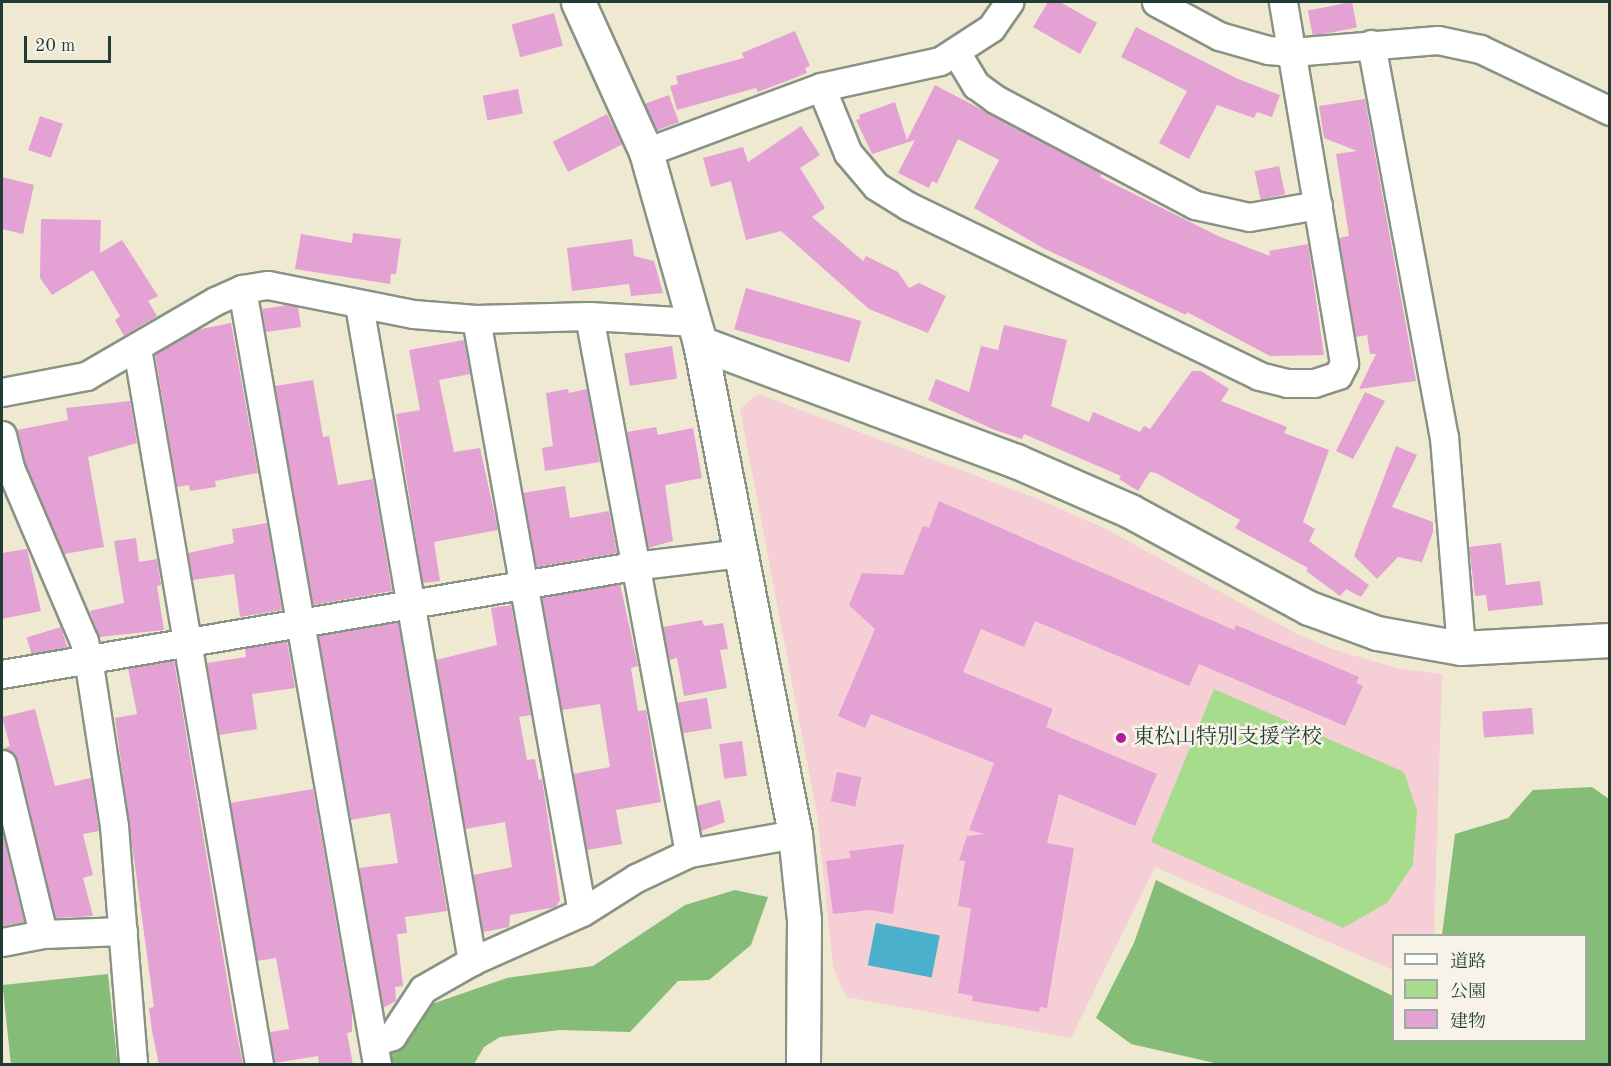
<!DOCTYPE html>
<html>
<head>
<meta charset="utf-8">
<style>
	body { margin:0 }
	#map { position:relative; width:1611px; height:1066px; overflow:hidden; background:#efe9d2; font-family:"Old Standard TT","Noto Serif JP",serif }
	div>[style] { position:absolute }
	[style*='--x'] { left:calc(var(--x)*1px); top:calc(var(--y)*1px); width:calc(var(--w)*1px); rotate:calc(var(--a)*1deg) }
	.built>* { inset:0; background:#f6cfd6 }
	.green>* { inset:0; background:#a7dc8d }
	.forest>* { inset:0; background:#85bc78; transform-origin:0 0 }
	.water>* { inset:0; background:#4bb0cb; transform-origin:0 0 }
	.building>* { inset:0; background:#e4a1d3; transform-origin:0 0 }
	.roads { filter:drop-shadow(2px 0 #879383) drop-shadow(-2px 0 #879383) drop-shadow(0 2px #879383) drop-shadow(0 -2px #879383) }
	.minor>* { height:27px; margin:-13.5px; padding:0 13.5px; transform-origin:13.5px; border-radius:13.5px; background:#fff }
	.tertiary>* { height:33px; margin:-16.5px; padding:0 16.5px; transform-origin:16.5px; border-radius:16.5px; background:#fff }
	.dots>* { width:16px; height:16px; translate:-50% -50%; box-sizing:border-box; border:3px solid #f7f3e8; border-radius:50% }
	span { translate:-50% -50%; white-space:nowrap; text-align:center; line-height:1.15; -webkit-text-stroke:5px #f7f3e8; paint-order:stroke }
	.poi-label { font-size:21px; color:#1f3d34 }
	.left { translate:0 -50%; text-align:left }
	.frame { position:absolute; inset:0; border:3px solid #1f3d34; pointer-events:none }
	.legend { position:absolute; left:1392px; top:934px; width:195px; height:108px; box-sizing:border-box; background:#f7f3e8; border:2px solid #a1aaa0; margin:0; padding:8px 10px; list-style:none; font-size:18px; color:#1f3d34 }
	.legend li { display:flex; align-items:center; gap:12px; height:30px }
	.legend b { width:30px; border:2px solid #a1aaa0 }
	.scale { position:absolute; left:24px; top:36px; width:87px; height:27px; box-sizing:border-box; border:3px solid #1f3d34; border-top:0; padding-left:8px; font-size:18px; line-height:21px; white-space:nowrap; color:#1f3d34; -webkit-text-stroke:4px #f7f3e8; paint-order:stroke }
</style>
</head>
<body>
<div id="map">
	<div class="built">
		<i style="clip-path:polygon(758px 394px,1038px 499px,1106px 529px,1295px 633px,1332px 649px,1400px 669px,1442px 674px,1434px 935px,1394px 936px,1393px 970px,1155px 867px,1071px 1038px,846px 997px,833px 967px,817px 814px,740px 409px)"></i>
	</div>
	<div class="green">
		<i style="clip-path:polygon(1214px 689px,1404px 772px,1417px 810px,1413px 865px,1387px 903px,1343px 928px,1151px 842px)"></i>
	</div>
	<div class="forest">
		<i style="clip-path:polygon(1592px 787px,1609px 799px,1609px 1064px,1219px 1064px,1131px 1044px,1096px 1018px,1134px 943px,1156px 880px,1393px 996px,1394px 1040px,1586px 1040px,1586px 936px,1442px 935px,1455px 834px,1508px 818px,1533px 790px)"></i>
		<i style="clip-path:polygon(735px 890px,768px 897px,751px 945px,709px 980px,678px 981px,630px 1032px,560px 1030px,500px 1037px,484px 1047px,474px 1064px,386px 1064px,387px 1047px,429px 1005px,507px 978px,593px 966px,685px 905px)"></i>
		<i style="left:108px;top:974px;width:90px;height:106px;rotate:84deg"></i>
	</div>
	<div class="water">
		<i style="left:876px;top:923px;width:65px;height:43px;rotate:11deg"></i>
	</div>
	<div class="building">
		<i style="clip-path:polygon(1048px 2px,1060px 2px,1097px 23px,1080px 54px,1033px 27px)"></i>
		<i style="left:1352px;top:2px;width:26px;height:45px;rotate:79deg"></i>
		<i style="left:554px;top:13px;width:34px;height:44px;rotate:75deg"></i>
		<i style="clip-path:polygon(1136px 27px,1238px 79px,1280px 95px,1272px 117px,1257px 112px,1254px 118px,1217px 105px,1189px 159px,1159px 143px,1187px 91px,1121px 57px)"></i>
		<i style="clip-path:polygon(795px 31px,810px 66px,805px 68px,807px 73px,758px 92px,756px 88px,677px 110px,670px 86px,678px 84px,676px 76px,744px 58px,742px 53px)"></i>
		<i style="clip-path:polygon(935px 85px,1102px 173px,1100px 177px,1218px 236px,1270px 256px,1269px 251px,1308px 244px,1324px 355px,1270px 356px,1187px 312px,1186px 315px,1043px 248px,974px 208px,999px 160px,958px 139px,937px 183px,932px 181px,929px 188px,898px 173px,915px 140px,872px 154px,856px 120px,860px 119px,859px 115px,895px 102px,907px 140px)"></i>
		<i style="left:518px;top:89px;width:25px;height:36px;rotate:79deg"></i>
		<i style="left:669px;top:95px;width:29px;height:26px;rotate:70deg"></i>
		<i style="clip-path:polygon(1365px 99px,1416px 381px,1359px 389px,1376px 354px,1370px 354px,1367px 335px,1356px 337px,1339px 238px,1349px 236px,1336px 154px,1357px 151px,1324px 138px,1319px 106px)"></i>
		<i style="left:607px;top:114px;width:34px;height:61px;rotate:63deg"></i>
		<i style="left:40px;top:116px;width:24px;height:36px;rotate:19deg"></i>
		<i style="clip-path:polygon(801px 126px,820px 155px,800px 168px,825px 208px,812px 217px,863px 261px,866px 256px,898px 272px,909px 288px,919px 283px,946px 296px,928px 333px,869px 309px,781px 231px,746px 240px,731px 181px,711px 187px,703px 158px,743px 147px,748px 162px)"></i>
		<i style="left:1279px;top:166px;width:29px;height:25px;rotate:78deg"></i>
		<i style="clip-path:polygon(2px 177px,34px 185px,23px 234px,2px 229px)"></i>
		<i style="clip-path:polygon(41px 219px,101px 220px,100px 253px,122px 240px,158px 296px,148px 301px,157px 316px,124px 336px,115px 320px,120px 316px,93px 270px,52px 295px,40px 278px)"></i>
		<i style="clip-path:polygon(353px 233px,401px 239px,396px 274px,391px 274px,390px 284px,295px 269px,301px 234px,352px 243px)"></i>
		<i style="clip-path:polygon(632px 239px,634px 256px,654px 261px,663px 293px,631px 296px,629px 284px,572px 291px,567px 248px)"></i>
		<i style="left:746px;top:288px;width:120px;height:43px;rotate:16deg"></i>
		<i style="clip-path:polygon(288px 305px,298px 307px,301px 327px,266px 332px,262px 309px)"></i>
		<i style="clip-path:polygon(231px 323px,258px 473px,215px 481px,216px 487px,190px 491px,189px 485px,177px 487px,155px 354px,196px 330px)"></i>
		<i style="clip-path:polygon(1004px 325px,1067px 340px,1051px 406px,1089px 422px,1093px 412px,1140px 432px,1144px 426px,1150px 429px,1192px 371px,1201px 371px,1229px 389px,1221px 401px,1287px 427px,1284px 433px,1329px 450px,1303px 522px,1315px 529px,1309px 541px,1369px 585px,1361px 597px,1346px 589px,1340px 596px,1306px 571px,1308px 568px,1235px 528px,1240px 520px,1156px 473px,1150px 472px,1138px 491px,1119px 479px,1121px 476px,1024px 434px,1022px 439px,995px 430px,928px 400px,936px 379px,969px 392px,981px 346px,998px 350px)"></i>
		<i style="clip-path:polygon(464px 340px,470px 374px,439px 380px,454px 452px,480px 448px,498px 530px,434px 542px,440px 581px,423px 583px,396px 414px,420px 410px,409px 350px)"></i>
		<i style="left:672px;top:346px;width:33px;height:48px;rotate:81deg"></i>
		<i style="clip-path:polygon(313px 380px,323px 437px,329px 436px,338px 485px,373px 479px,392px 591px,313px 605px,275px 386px)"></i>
		<i style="clip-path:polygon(568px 389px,569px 393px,587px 389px,600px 462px,545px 471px,542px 448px,553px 446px,546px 393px)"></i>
		<i style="clip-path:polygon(1365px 392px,1385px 401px,1353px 459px,1336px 451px)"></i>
		<i style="clip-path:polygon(130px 401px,137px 443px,88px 457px,104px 547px,64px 554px,26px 465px,17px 430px,68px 420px,66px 408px)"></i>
		<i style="clip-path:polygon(656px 427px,658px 435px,693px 428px,702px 478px,665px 485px,673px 541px,648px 548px,627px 432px)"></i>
		<i style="clip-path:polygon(1396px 446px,1417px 455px,1392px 507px,1433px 522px,1433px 532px,1422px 562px,1398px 557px,1377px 579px,1354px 556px)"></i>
		<i style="clip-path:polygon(565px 486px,570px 518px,609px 511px,617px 553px,536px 567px,523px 493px)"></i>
		<i style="clip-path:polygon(939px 501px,1234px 630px,1236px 625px,1359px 677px,1356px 683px,1363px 686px,1345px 726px,1199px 664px,1189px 686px,1035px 621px,1024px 647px,981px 629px,963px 672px,1053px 709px,1046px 727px,1157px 774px,1135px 826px,1059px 794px,1047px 843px,1074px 848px,1047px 1008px,1040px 1007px,1039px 1012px,972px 1001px,973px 996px,958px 993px,971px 908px,958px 906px,965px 861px,959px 860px,967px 836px,985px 834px,969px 830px,994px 763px,871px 714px,865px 728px,838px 716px,875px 629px,849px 605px,862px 573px,903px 575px,923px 526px,929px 528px)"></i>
		<i style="clip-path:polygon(267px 523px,282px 610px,240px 617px,234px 574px,193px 580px,188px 553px,234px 543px,232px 529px)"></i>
		<i style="clip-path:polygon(136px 538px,139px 562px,157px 559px,161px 585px,157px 586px,164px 630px,99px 637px,90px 611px,124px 603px,114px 541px)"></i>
		<i style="clip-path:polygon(1501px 543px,1506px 585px,1540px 581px,1543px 605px,1488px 611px,1486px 595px,1475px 596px,1469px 547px)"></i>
		<i style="clip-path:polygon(27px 549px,41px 611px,2px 619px,2px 553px)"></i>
		<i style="clip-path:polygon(620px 584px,638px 666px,631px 668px,638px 711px,646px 710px,661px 802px,616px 810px,622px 844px,587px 850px,573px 774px,610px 767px,600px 704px,562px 710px,542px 598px)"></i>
		<i style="clip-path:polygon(511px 605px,531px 715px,519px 717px,527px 760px,535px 759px,539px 780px,542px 779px,560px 900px,556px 907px,510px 915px,509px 927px,483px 932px,473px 875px,512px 867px,505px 822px,465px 829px,436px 660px,497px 645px,491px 608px)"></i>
		<i style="clip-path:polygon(702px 620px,704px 626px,723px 623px,728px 649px,720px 650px,727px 688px,684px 696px,677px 658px,669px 660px,663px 627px)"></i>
		<i style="clip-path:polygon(398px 622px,447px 911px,405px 917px,407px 933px,397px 934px,403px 986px,395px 987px,396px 1001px,383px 1008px,359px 868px,398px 863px,390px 813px,351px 820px,318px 636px)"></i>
		<i style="left:61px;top:627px;width:21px;height:36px;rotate:73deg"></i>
		<i style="clip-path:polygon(287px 641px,295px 688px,252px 694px,257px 729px,219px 735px,207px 663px,246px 657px,245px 648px)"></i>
		<i style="clip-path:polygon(174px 661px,233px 1015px,243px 1065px,159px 1065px,152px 1031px,149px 1008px,154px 1007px,115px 718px,137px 714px,128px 668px)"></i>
		<i style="left:707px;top:698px;width:31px;height:31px;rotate:81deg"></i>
		<i style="left:1532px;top:708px;width:26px;height:50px;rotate:86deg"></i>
		<i style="clip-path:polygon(35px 709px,55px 786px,91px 778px,99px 831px,83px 834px,93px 875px,83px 878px,93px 916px,55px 918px,17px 760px,13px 753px,2px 749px,10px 746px,2px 717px)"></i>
		<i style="left:742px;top:741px;width:35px;height:23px;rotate:82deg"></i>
		<i style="left:837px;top:772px;width:25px;height:30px;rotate:12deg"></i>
		<i style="clip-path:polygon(313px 789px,352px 1012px,352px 1032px,347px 1033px,353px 1065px,319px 1065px,318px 1056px,274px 1063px,270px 1032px,289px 1029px,276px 958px,257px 961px,230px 803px)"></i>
		<i style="clip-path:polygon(720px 800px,725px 822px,701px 831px,696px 806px)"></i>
		<i style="clip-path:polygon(2px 829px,24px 922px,2px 926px)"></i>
		<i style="clip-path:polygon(904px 844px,893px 914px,870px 910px,833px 914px,826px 861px,851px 858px,849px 851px)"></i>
	</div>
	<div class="roads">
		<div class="minor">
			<i style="--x:1156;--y:2;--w:72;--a:28.4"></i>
			<i style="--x:1219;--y:36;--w:51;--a:15.9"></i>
			<i style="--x:1268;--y:50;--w:24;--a:5"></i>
			<i style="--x:1292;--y:52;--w:146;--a:-4.7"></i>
			<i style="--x:1438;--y:40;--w:43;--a:12.1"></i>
			<i style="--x:1480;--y:49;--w:144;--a:25.5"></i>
			<i style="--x:1371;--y:44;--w:400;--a:79.5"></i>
			<i style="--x:1444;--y:437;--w:212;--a:85.4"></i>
			<i style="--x:956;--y:52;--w:39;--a:59"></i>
			<i style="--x:976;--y:85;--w:24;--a:36"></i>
			<i style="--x:995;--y:99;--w:226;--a:27.9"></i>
			<i style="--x:1195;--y:205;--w:55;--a:12.5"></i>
			<i style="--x:1249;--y:217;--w:70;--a:-9.9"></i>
			<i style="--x:821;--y:87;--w:71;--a:67.8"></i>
			<i style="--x:848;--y:153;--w:43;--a:49.7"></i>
			<i style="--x:876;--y:186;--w:38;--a:32"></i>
			<i style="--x:908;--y:206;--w:390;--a:25.8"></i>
			<i style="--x:1259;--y:376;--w:29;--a:14"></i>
			<i style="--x:1287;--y:383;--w:27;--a:0"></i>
			<i style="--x:1314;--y:383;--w:25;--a:-18"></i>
			<i style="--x:1338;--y:375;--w:13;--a:-63"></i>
			<i style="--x:1344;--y:363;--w:366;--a:-99.6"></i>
			<i style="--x:646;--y:152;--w:187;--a:-20.4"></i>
			<i style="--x:821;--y:87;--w:122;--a:-12.3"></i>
			<i style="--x:940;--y:61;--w:61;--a:-32.9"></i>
			<i style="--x:991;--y:28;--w:32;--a:-55"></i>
			<i style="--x:242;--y:289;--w:787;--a:80.12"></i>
			<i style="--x:359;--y:305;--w:666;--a:80.23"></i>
			<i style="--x:589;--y:316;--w:546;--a:79.45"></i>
			<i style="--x:476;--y:319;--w:602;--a:79.87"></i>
			<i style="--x:137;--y:348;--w:726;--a:80.33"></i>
			<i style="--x:2;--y:392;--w:86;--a:-10.8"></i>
			<i style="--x:86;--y:376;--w:149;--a:-30.2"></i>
			<i style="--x:215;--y:301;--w:30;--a:-24"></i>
			<i style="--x:242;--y:289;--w:26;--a:-9"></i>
			<i style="--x:268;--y:285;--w:148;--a:11.3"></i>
			<i style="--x:413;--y:314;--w:63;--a:4.5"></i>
			<i style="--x:476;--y:319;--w:113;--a:-1.5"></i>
			<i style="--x:589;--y:316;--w:107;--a:3.2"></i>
			<i style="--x:2;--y:435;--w:36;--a:76"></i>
			<i style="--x:11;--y:470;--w:186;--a:66.9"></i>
			<i style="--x:84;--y:641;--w:17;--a:77"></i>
			<i style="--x:88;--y:658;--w:170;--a:81.2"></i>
			<i style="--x:114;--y:826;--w:239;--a:85.4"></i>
			<i style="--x:2;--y:674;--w:640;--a:-9.71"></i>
			<i style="--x:633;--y:566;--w:109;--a:-6.9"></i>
			<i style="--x:2;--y:764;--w:175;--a:76.4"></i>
			<i style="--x:2;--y:942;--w:42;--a:-11"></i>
			<i style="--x:43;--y:934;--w:80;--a:-2.1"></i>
			<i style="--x:376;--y:1041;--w:17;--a:-17"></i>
			<i style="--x:392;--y:1036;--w:56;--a:-56.6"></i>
			<i style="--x:423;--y:989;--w:56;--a:-29.7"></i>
			<i style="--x:472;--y:961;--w:120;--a:-24"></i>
			<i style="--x:582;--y:912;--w:64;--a:-32.2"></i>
			<i style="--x:636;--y:878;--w:59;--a:-25.3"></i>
			<i style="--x:689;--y:853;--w:108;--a:-10.2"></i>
		</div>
		<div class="tertiary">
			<i style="--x:578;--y:2;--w:165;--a:65.6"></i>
			<i style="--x:646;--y:152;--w:198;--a:74.2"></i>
			<i style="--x:700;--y:343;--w:500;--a:79.05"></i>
			<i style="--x:795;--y:834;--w:86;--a:84"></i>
			<i style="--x:804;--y:920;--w:144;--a:90.4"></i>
			<i style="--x:700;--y:343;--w:337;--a:20.5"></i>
			<i style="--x:1016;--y:461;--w:124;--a:23.7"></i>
			<i style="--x:1130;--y:511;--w:204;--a:28.5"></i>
			<i style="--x:1309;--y:608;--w:72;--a:20.2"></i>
			<i style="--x:1377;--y:633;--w:85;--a:10.1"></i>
			<i style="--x:1461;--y:648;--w:149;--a:-3.1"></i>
		</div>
	</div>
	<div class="dots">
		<i style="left:1121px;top:738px;background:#b5179e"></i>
	</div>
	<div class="poi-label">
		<span class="left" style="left:1133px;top:738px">東松山特別支援学校</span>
	</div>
	<div class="frame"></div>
	<ul class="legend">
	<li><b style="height:8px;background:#fff"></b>道路</li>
	<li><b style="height:16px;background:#a7dc8d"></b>公園</li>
	<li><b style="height:16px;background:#e4a1d3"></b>建物</li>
	</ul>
	<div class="scale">20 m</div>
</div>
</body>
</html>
